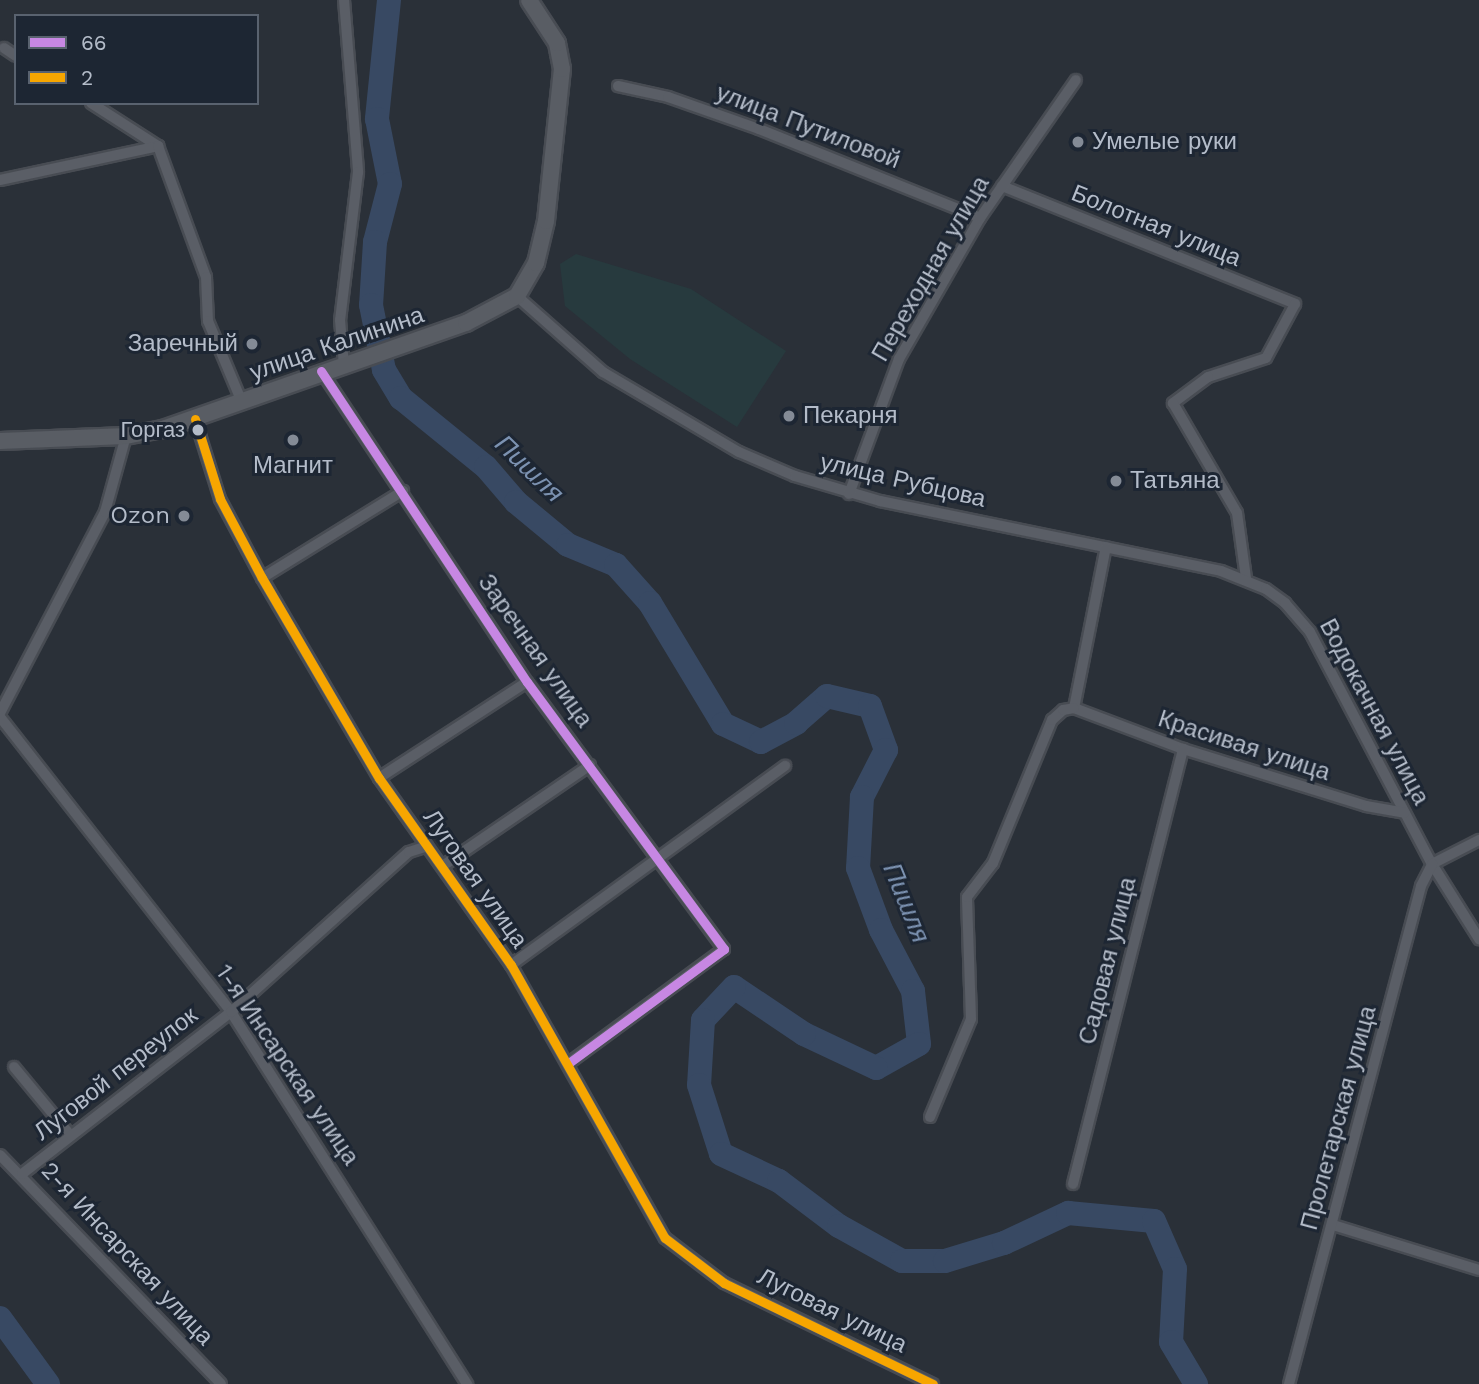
<!DOCTYPE html>
<html>
<head>
<meta charset="utf-8">
<style>
	body { margin:0 }
	#map { position:relative; width:1479px; height:1384px; overflow:hidden; background:#2a3038; font-family:"Work Sans",sans-serif }
	div>[style] { position:absolute }
	[style*='--x'] { left:calc(var(--x)*1px); top:calc(var(--y)*1px); width:calc(var(--w)*1px); rotate:calc(var(--a)*1deg) }
	.green>* { inset:0; background:#273a3e }
	.river>* { height:24px; margin:-12px; padding:0 12px; transform-origin:12px; border-radius:12px; background:#384963 }
	.roads { filter:drop-shadow(2px 0 #484c53) drop-shadow(-2px 0 #484c53) drop-shadow(0 2px #484c53) drop-shadow(0 -2px #484c53) }
	.minor>* { height:10px; margin:-5px; padding:0 5px; transform-origin:5px; border-radius:5px; background:#5a5e66 }
	.secondary>* { height:16px; margin:-8px; padding:0 8px; transform-origin:8px; border-radius:8px; background:#595d64 }
	.bus-1>* { height:9px; margin:-4.5px; padding:0 4.5px; transform-origin:4.5px; border-radius:4.5px; background:#c787e3 }
	.bus-2>* { height:9px; margin:-4.5px; padding:0 4.5px; transform-origin:4.5px; border-radius:4.5px; background:#f7a600 }
	.dots>* { width:19px; height:19px; translate:-50% -50%; box-sizing:border-box; border:4px solid #1d2633; border-radius:50% }
	span { translate:-50% -50%; white-space:nowrap; text-align:center; line-height:1.15; -webkit-text-stroke:6px #1d2633; paint-order:stroke }
	.bus-label { font-size:22px; color:#b4bcc9 }
	.right { translate:-100% -50%; text-align:right }
	.street-label { font-size:24px; color:#b4bcc9 }
	.poi-label { font-size:24px; color:#b4bcc9 }
	.left { translate:0 -50%; text-align:left }
	.water-label { font-size:26px; color:#7c92b1; font-style:italic }
	.legend { position:absolute; left:14px; top:14px; width:245px; height:91px; box-sizing:border-box; background:#1d2633; border:2px solid #59626f; margin:0; padding:9px 12px; list-style:none; font-size:21px; color:#b4bcc9 }
	.legend li { display:flex; align-items:center; gap:14px; height:35px }
	.legend b { width:35px; border:2px solid #59626f }
</style>
</head>
<body>
<div id="map">
	<div class="green">
		<i style="clip-path:polygon(576px 254px,691px 289px,786px 351px,737px 427px,630px 359px,565px 306px,560px 264px)"></i>
	</div>
	<div class="river">
		<i style="--x:389;--y:0;--w:120;--a:95.8"></i>
		<i style="--x:377;--y:119;--w:66;--a:78.7"></i>
		<i style="--x:390;--y:184;--w:60;--a:104.5"></i>
		<i style="--x:375;--y:242;--w:63;--a:93.6"></i>
		<i style="--x:371;--y:305;--w:66;--a:78.7"></i>
		<i style="--x:384;--y:370;--w:33;--a:59"></i>
		<i style="--x:401;--y:398;--w:109;--a:39.1"></i>
		<i style="--x:486;--y:467;--w:46;--a:49.4"></i>
		<i style="--x:516;--y:502;--w:67;--a:39.6"></i>
		<i style="--x:568;--y:545;--w:52;--a:22.6"></i>
		<i style="--x:616;--y:565;--w:51;--a:48.2"></i>
		<i style="--x:650;--y:603;--w:141;--a:58.9"></i>
		<i style="--x:723;--y:724;--w:42;--a:25.3"></i>
		<i style="--x:761;--y:742;--w:40;--a:-28"></i>
		<i style="--x:796;--y:723;--w:41;--a:-41.1"></i>
		<i style="--x:827;--y:696;--w:44;--a:13.1"></i>
		<i style="--x:870;--y:706;--w:47;--a:70"></i>
		<i style="--x:886;--y:750;--w:53;--a:117.1"></i>
		<i style="--x:862;--y:797;--w:71;--a:93.2"></i>
		<i style="--x:858;--y:868;--w:66;--a:69.6"></i>
		<i style="--x:881;--y:930;--w:69;--a:62.3"></i>
		<i style="--x:913;--y:991;--w:53;--a:83.5"></i>
		<i style="--x:919;--y:1044;--w:49;--a:150.8"></i>
		<i style="--x:876;--y:1068;--w:80;--a:-154.7"></i>
		<i style="--x:804;--y:1034;--w:84;--a:-146.1"></i>
		<i style="--x:734;--y:987;--w:45;--a:133.2"></i>
		<i style="--x:703;--y:1020;--w:65;--a:93.5"></i>
		<i style="--x:699;--y:1085;--w:72;--a:72.3"></i>
		<i style="--x:721;--y:1154;--w:64;--a:25"></i>
		<i style="--x:779;--y:1181;--w:75;--a:36.9"></i>
		<i style="--x:839;--y:1226;--w:72;--a:29.1"></i>
		<i style="--x:902;--y:1261;--w:43;--a:0"></i>
		<i style="--x:945;--y:1261;--w:62;--a:-17"></i>
		<i style="--x:1004;--y:1243;--w:71;--a:-25.1"></i>
		<i style="--x:1068;--y:1213;--w:86;--a:5.3"></i>
		<i style="--x:1154;--y:1221;--w:52;--a:66.4"></i>
		<i style="--x:1175;--y:1269;--w:73;--a:93.1"></i>
		<i style="--x:1171;--y:1342;--w:49;--a:59.2"></i>
		<i style="--x:0;--y:1318;--w:82;--a:54"></i>
	</div>
	<div class="roads">
		<div class="minor">
			<i style="--x:344;--y:0;--w:173;--a:85.3"></i>
			<i style="--x:358;--y:172;--w:149;--a:96.9"></i>
			<i style="--x:340;--y:320;--w:45;--a:84.9"></i>
			<i style="--x:4;--y:48;--w:14;--a:34"></i>
			<i style="--x:618;--y:86;--w:51;--a:12.4"></i>
			<i style="--x:668;--y:97;--w:96;--a:19.4"></i>
			<i style="--x:759;--y:129;--w:238;--a:21.9"></i>
			<i style="--x:91;--y:103;--w:80;--a:32.7"></i>
			<i style="--x:0;--y:180;--w:162;--a:-12.1"></i>
			<i style="--x:158;--y:146;--w:140;--a:69.9"></i>
			<i style="--x:206;--y:277;--w:44;--a:87.4"></i>
			<i style="--x:208;--y:321;--w:86;--a:67.3"></i>
			<i style="--x:1002;--y:186;--w:316;--a:21.9"></i>
			<i style="--x:1295;--y:304;--w:61;--a:118.2"></i>
			<i style="--x:1266;--y:358;--w:61;--a:161.9"></i>
			<i style="--x:1208;--y:377;--w:44;--a:143.4"></i>
			<i style="--x:1173;--y:403;--w:127;--a:59.8"></i>
			<i style="--x:1237;--y:513;--w:66;--a:82.1"></i>
			<i style="--x:517;--y:296;--w:115;--a:41.5"></i>
			<i style="--x:603;--y:372;--w:158;--a:30.5"></i>
			<i style="--x:739;--y:452;--w:61;--a:23.2"></i>
			<i style="--x:795;--y:476;--w:89;--a:16.4"></i>
			<i style="--x:880;--y:501;--w:348;--a:11.6"></i>
			<i style="--x:1221;--y:571;--w:48;--a:21.8"></i>
			<i style="--x:1266;--y:589;--w:24;--a:36"></i>
			<i style="--x:1285;--y:603;--w:38;--a:49"></i>
			<i style="--x:1310;--y:632;--w:262;--a:62.3"></i>
			<i style="--x:1432;--y:864;--w:89;--a:57.9"></i>
			<i style="--x:321;--y:371;--w:373;--a:56.5"></i>
			<i style="--x:527;--y:682;--w:332;--a:53.6"></i>
			<i style="--x:724;--y:949;--w:192;--a:143.7"></i>
			<i style="--x:195;--y:419;--w:84;--a:72.6"></i>
			<i style="--x:220;--y:499;--w:89;--a:62"></i>
			<i style="--x:262;--y:578;--w:232;--a:59.7"></i>
			<i style="--x:379;--y:778;--w:229;--a:54.8"></i>
			<i style="--x:511;--y:965;--w:313;--a:60.6"></i>
			<i style="--x:665;--y:1238;--w:74;--a:37.3"></i>
			<i style="--x:724;--y:1283;--w:232;--a:25.8"></i>
			<i style="--x:849;--y:494;--w:144;--a:-69.7"></i>
			<i style="--x:899;--y:359;--w:163;--a:-60.1"></i>
			<i style="--x:980;--y:218;--w:168;--a:-55.2"></i>
			<i style="--x:262;--y:578;--w:166;--a:-31.7"></i>
			<i style="--x:1074;--y:708;--w:116;--a:20.6"></i>
			<i style="--x:1183;--y:749;--w:192;--a:17.3"></i>
			<i style="--x:1366;--y:806;--w:39;--a:10"></i>
			<i style="--x:1074;--y:708;--w:164;--a:-78.8"></i>
			<i style="--x:0;--y:713;--w:227;--a:-62.4"></i>
			<i style="--x:105;--y:512;--w:79;--a:-74.6"></i>
			<i style="--x:0;--y:717;--w:375;--a:51.9"></i>
			<i style="--x:231;--y:1012;--w:441;--a:57.6"></i>
			<i style="--x:379;--y:778;--w:176;--a:-33"></i>
			<i style="--x:1432;--y:864;--w:53;--a:-27.1"></i>
			<i style="--x:444;--y:865;--w:177;--a:-34.4"></i>
			<i style="--x:511;--y:965;--w:339;--a:-36"></i>
			<i style="--x:14;--y:1067;--w:89;--a:50.4"></i>
			<i style="--x:930;--y:1117;--w:106;--a:-67.3"></i>
			<i style="--x:971;--y:1019;--w:122;--a:-91.9"></i>
			<i style="--x:967;--y:897;--w:43;--a:-52.6"></i>
			<i style="--x:993;--y:863;--w:155;--a:-67.6"></i>
			<i style="--x:1052;--y:720;--w:15;--a:-42"></i>
			<i style="--x:1063;--y:710;--w:11;--a:-10"></i>
			<i style="--x:0;--y:1155;--w:318;--a:46"></i>
			<i style="--x:22;--y:1174;--w:264;--a:-37.8"></i>
			<i style="--x:231;--y:1012;--w:239;--a:-42"></i>
			<i style="--x:409;--y:852;--w:19;--a:-18"></i>
			<i style="--x:1073;--y:1184;--w:449;--a:-75.8"></i>
			<i style="--x:1333;--y:1225;--w:153;--a:17.1"></i>
			<i style="--x:1289;--y:1384;--w:515;--a:-75.15"></i>
			<i style="--x:1421;--y:886;--w:25;--a:-63"></i>
		</div>
		<div class="secondary">
			<i style="--x:0;--y:441;--w:126;--a:-2.3"></i>
			<i style="--x:126;--y:436;--w:38;--a:-11"></i>
			<i style="--x:163;--y:429;--w:321;--a:-19.3"></i>
			<i style="--x:466;--y:323;--w:58;--a:-27.9"></i>
			<i style="--x:517;--y:296;--w:38;--a:-60"></i>
			<i style="--x:536;--y:263;--w:43;--a:-76.6"></i>
			<i style="--x:546;--y:221;--w:153;--a:-84"></i>
			<i style="--x:562;--y:69;--w:26;--a:-101"></i>
			<i style="--x:557;--y:43;--w:51;--a:-123.1"></i>
		</div>
	</div>
	<div class="bus-1">
		<i style="--x:321;--y:371;--w:373;--a:56.5"></i>
		<i style="--x:527;--y:682;--w:332;--a:53.6"></i>
		<i style="--x:724;--y:949;--w:192;--a:143.7"></i>
	</div>
	<div class="bus-2">
		<i style="--x:195;--y:419;--w:84;--a:72.6"></i>
		<i style="--x:220;--y:499;--w:89;--a:62"></i>
		<i style="--x:262;--y:578;--w:232;--a:59.7"></i>
		<i style="--x:379;--y:778;--w:229;--a:54.8"></i>
		<i style="--x:511;--y:965;--w:313;--a:60.6"></i>
		<i style="--x:665;--y:1238;--w:74;--a:37.3"></i>
		<i style="--x:724;--y:1283;--w:232;--a:25.8"></i>
	</div>
	<div class="dots">
		<i style="left:1078px;top:142px;background:#848b96"></i>
		<i style="left:252px;top:344px;background:#848b96"></i>
		<i style="left:789px;top:416px;background:#848b96"></i>
		<i style="left:198px;top:430px;background:#b4bcc9"></i>
		<i style="left:293px;top:440px;background:#848b96"></i>
		<i style="left:1116px;top:481px;background:#848b96"></i>
		<i style="left:184px;top:516px;background:#848b96"></i>
	</div>
	<div class="bus-label">
		<span class="right" style="left:185px;top:430px">Горгаз</span>
	</div>
	<div class="street-label">
		<span style="left:808px;top:127px;rotate:21deg">улица Путиловой</span>
		<span style="left:1156px;top:226px;rotate:22deg">Болотная улица</span>
		<span style="left:931px;top:269px;rotate:-60deg">Переходная улица</span>
		<span style="left:337px;top:344px;rotate:-19deg">улица Калинина</span>
		<span style="left:903px;top:481px;rotate:13deg">улица Рубцова</span>
		<span style="left:535px;top:651px;rotate:55deg">Заречная улица</span>
		<span style="left:1374px;top:712px;rotate:62deg">Водокачная улица</span>
		<span style="left:1244px;top:746px;rotate:18deg">Красивая улица</span>
		<span style="left:475px;top:879px;rotate:55deg">Луговая улица</span>
		<span style="left:1108px;top:961px;rotate:-76deg">Садовая улица</span>
		<span style="left:287px;top:1065px;rotate:56deg">1-я Инсарская улица</span>
		<span style="left:116px;top:1074px;rotate:-38deg">Луговой переулок</span>
		<span style="left:1339px;top:1118px;rotate:-75deg">Пролетарская улица</span>
		<span style="left:127px;top:1254px;rotate:47deg">2-я Инсарская улица</span>
		<span style="left:832px;top:1311px;rotate:26deg">Луговая улица</span>
	</div>
	<div class="poi-label">
		<span class="left" style="left:1092px;top:142px">Умелые руки</span>
		<span class="right" style="left:238px;top:344px">Заречный</span>
		<span class="left" style="left:803px;top:416px">Пекарня</span>
		<span style="left:293px;top:466px">Магнит</span>
		<span class="left" style="left:1130px;top:481px">Татьяна</span>
		<span class="right" style="left:170px;top:516px">Ozon</span>
	</div>
	<div class="water-label">
		<span style="left:529px;top:469px;rotate:44deg">Пишля</span>
		<span style="left:906px;top:903px;rotate:68deg">Пишля</span>
	</div>
	<ul class="legend">
	<li><b style="height:9px;background:#c787e3"></b>66</li>
	<li><b style="height:9px;background:#f7a600"></b>2</li>
	</ul>
</div>
</body>
</html>
